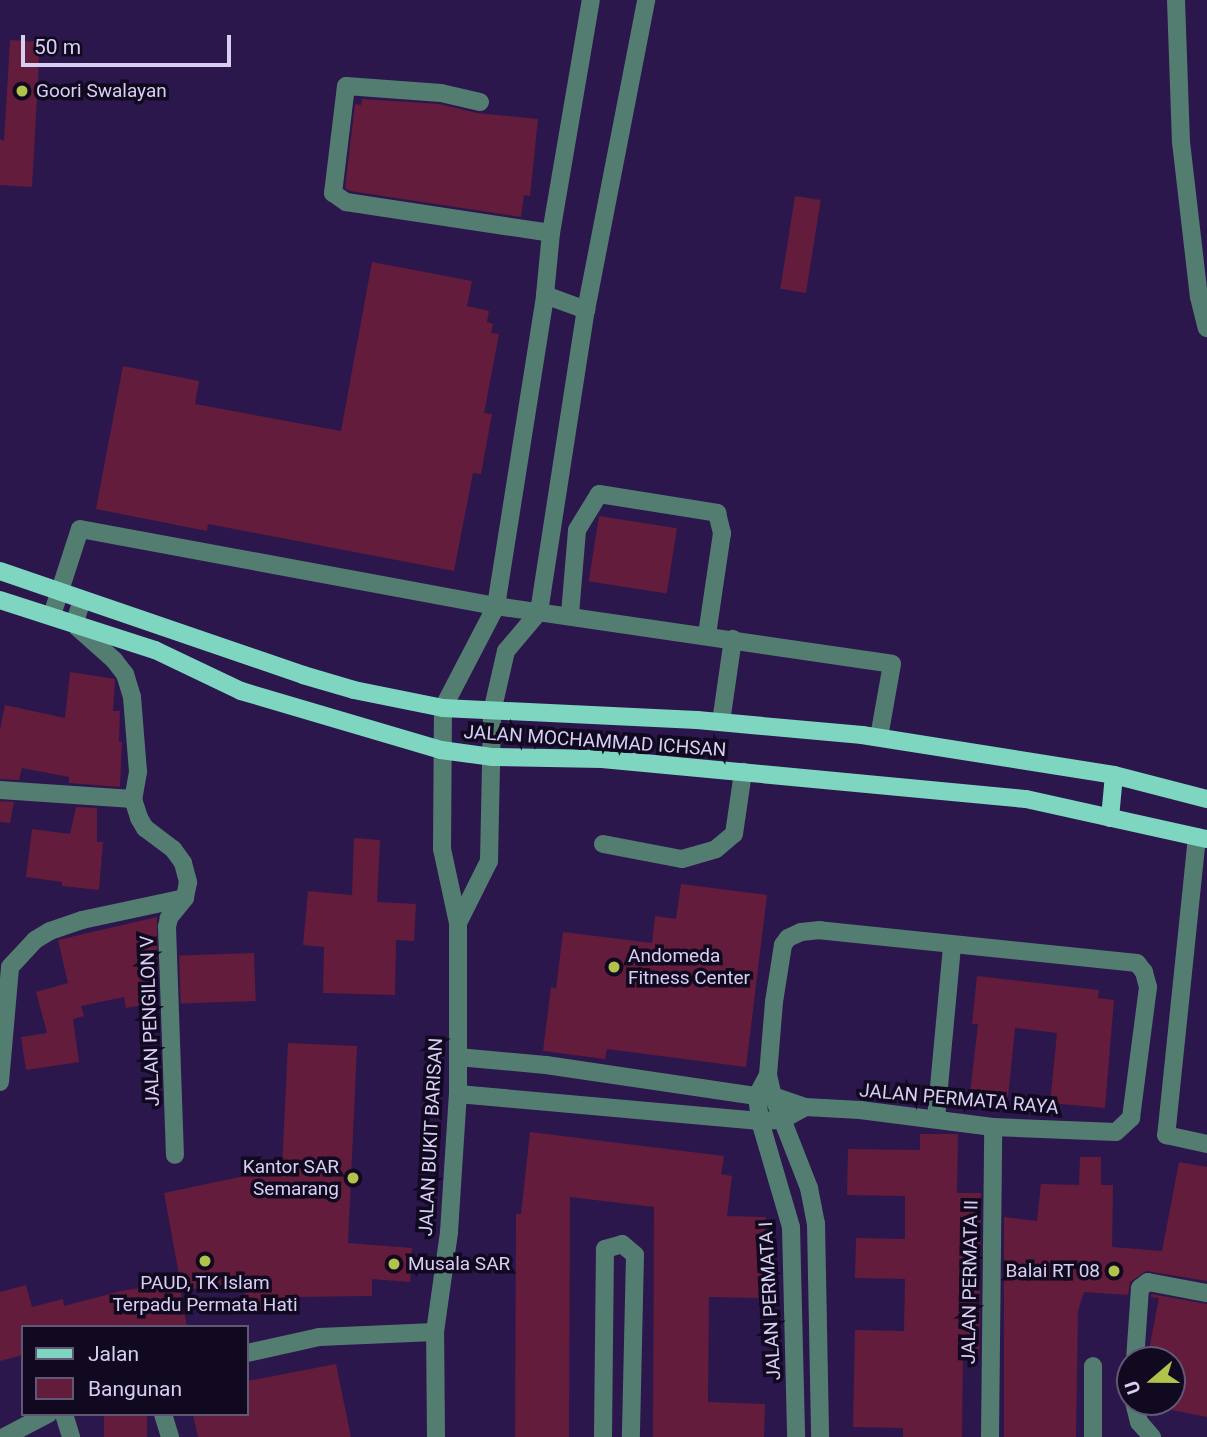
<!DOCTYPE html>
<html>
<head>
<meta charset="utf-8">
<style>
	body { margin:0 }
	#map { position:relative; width:1207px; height:1437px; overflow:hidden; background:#2b174c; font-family:Roboto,sans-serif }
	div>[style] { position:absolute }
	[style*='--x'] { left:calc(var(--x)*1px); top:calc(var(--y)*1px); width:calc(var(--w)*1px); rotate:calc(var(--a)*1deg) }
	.building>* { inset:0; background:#631c3b; transform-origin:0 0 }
	.minor>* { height:18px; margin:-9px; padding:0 9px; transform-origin:9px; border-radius:9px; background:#547d72 }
	.major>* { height:18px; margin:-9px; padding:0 9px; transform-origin:9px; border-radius:9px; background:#7ed6c1 }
	.dots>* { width:19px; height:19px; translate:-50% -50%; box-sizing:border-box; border:4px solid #110920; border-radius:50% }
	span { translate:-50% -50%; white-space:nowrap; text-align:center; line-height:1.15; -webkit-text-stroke:7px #110920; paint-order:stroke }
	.poi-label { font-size:19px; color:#d7cff1 }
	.left { translate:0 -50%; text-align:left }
	.right { translate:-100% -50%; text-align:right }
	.street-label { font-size:19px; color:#d7cff1 }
	.legend { position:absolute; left:21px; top:1325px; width:228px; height:91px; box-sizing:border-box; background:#110920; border:2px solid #605874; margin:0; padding:9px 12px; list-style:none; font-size:21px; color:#d7cff1 }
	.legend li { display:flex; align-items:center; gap:14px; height:35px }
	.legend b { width:35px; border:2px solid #605874 }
	.north { position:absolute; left:1116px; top:1346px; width:70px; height:70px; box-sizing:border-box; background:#110920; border:2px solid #605874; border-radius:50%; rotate:250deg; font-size:19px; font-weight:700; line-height:28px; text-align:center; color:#d7cff1 }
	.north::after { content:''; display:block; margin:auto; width:24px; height:32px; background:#b2c34c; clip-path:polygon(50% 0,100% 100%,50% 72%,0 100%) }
	.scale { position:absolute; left:21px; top:35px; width:210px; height:32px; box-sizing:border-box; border:4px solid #d7cff1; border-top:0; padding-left:9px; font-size:21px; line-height:24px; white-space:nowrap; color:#d7cff1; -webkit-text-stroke:5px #110920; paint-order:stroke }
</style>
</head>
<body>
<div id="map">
	<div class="building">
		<i style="clip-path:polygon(10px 40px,40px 42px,32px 187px,0 185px,0 139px,4px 141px)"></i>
		<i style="clip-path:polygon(362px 99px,439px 104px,477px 113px,538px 119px,530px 196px,524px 195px,521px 217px,350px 191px,345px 188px,355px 104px,361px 105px)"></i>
		<i style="left:795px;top:196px;width:26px;height:94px;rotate:9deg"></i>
		<i style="clip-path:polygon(372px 262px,472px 281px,467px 306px,489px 311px,487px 322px,493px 324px,491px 333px,499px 334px,484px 413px,492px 414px,481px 474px,473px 473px,454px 571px,208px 524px,207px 531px,96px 509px,123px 366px,199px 381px,195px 404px,341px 431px)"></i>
		<i style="left:599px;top:516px;width:79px;height:66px;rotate:9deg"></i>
		<i style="clip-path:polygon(70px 672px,115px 679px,113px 711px,120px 711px,119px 742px,122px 742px,120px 787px,69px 783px,69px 777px,22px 768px,19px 780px,0 779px,0 730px,5px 705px,65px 718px)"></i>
		<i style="clip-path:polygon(0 801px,14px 802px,10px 823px,0 822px)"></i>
		<i style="clip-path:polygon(76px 807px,97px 808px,97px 842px,103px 842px,99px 890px,62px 886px,62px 882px,26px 877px,32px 829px,70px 834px)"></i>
		<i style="clip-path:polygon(354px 838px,380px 840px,377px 902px,416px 904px,414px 941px,396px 940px,395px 995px,323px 993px,324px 947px,303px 945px,308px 891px,352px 895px)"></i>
		<i style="clip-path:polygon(681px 884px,767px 895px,746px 1067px,607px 1049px,605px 1059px,543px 1051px,551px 987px,556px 989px,563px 932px,652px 943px,655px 916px,676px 919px)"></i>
		<i style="clip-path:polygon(157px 917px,158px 1002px,126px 1008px,124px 997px,81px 1006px,84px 1016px,73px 1019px,79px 1062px,26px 1070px,21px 1037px,47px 1033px,36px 992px,68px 983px,58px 940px)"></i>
		<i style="left:254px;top:953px;width:48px;height:75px;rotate:88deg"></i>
		<i style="clip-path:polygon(977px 976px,1099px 990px,1098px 998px,1114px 1000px,1105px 1108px,1050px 1103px,1057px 1033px,1015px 1028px,1008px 1098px,970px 1094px,978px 1024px,972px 1024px)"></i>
		<i style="clip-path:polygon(288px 1043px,357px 1046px,348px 1243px,412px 1248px,410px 1282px,372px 1279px,372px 1296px,290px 1297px,291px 1306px,248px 1311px,244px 1281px,182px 1291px,164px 1193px,282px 1168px)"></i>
		<i style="clip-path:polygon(530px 1132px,724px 1156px,721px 1174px,732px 1176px,727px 1216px,766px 1217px,765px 1298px,709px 1297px,708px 1402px,765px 1404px,764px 1437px,653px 1437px,654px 1207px,570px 1197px,569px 1437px,515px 1437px,516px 1214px,521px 1214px)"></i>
		<i style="clip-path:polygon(920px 1134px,958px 1134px,957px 1193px,981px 1193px,979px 1356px,963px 1355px,962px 1437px,903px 1437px,903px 1428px,853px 1427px,855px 1330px,904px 1331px,905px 1279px,855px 1278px,856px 1238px,905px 1239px,905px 1196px,847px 1195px,848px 1149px,920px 1150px)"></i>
		<i style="clip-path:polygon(1080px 1157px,1101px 1157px,1101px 1185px,1113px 1185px,1112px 1247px,1162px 1251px,1179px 1162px,1207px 1167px,1207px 1281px,1146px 1271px,1130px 1282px,1128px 1295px,1084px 1292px,1078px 1311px,1076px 1437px,1004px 1437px,1004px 1217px,1037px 1221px,1041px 1184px,1079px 1185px)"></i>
		<i style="clip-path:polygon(179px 1282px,187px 1327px,23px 1327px,23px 1355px,0 1361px,0 1292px,26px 1285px,32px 1307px,63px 1299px,64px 1306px,121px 1291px)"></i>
		<i style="clip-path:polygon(1151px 1294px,1207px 1304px,1207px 1417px,1147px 1405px,1146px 1402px,1172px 1402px,1172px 1360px,1147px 1360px,1159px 1298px,1151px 1297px)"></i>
		<i style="clip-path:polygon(336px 1364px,351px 1437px,198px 1437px,193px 1414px,247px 1414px,247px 1381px)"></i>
		<i style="left:104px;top:1414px;width:43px;height:23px"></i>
	</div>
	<div class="minor">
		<i style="--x:1176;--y:0;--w:142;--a:88"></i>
		<i style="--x:1181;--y:142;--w:156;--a:83.4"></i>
		<i style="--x:1199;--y:297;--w:32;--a:76"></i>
		<i style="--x:480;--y:102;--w:40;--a:-167"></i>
		<i style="--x:441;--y:93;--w:95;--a:-175.8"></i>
		<i style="--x:346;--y:86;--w:108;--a:96.9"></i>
		<i style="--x:333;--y:193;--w:16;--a:35"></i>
		<i style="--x:346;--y:202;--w:207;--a:8.6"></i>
		<i style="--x:545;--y:295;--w:44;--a:20.1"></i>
		<i style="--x:82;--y:600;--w:23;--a:108"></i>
		<i style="--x:75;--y:622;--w:5;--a:68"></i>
		<i style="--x:77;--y:627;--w:50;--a:41.7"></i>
		<i style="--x:114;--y:660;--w:18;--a:52"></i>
		<i style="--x:125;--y:674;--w:24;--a:73"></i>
		<i style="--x:132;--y:697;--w:75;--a:85.4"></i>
		<i style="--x:138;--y:772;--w:27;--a:100"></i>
		<i style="--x:133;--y:799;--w:20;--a:72"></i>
		<i style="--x:139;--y:818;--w:12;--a:59"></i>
		<i style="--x:145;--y:828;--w:35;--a:37"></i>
		<i style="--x:173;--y:849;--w:17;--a:54"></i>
		<i style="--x:183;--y:863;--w:20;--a:75"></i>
		<i style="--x:188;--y:882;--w:16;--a:101"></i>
		<i style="--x:185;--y:898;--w:26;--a:129"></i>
		<i style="--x:169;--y:918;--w:9;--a:103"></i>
		<i style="--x:167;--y:927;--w:228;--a:88"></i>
		<i style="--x:570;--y:614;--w:84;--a:-85.2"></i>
		<i style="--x:577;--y:530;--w:42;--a:-58.6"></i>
		<i style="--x:599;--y:494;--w:120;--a:9.1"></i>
		<i style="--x:717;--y:513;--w:21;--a:76"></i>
		<i style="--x:722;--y:533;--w:102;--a:98.4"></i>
		<i style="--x:52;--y:615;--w:90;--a:-72"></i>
		<i style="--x:80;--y:529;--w:423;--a:10.5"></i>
		<i style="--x:496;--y:606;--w:400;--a:8.3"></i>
		<i style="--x:892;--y:664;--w:74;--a:100.1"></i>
		<i style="--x:721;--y:722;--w:84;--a:-81.8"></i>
		<i style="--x:0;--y:790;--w:133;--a:3.9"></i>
		<i style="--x:1197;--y:837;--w:300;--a:95.9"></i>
		<i style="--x:1166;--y:1135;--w:42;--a:12.4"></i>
		<i style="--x:603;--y:844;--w:80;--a:10.8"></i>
		<i style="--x:682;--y:859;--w:35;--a:-16"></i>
		<i style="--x:716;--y:849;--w:23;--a:-40"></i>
		<i style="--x:734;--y:834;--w:63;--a:-81.7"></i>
		<i style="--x:458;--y:923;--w:69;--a:-63.4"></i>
		<i style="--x:489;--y:861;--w:149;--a:-88.8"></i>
		<i style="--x:492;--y:712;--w:63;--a:-77.1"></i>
		<i style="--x:506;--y:651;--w:51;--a:-49.8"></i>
		<i style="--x:539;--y:612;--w:306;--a:-81.2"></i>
		<i style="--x:586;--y:310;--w:316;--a:-79"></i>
		<i style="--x:10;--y:967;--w:37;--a:-47"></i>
		<i style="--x:35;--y:940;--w:17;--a:-31"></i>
		<i style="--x:50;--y:931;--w:34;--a:-19"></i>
		<i style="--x:82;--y:920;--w:105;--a:-12.1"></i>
		<i style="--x:458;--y:1057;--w:88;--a:5.2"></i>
		<i style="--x:546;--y:1065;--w:213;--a:8.4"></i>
		<i style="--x:757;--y:1096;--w:16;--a:0"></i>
		<i style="--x:773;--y:1096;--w:34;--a:19"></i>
		<i style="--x:768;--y:1075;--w:22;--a:77"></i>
		<i style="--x:773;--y:1096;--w:99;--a:68.6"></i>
		<i style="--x:809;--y:1188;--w:36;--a:79"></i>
		<i style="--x:816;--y:1223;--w:214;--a:88.9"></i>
		<i style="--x:0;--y:1082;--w:115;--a:-85"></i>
		<i style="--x:458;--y:1094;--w:303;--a:5.1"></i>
		<i style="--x:760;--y:1121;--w:22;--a:-3"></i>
		<i style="--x:782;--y:1120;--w:26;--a:-29"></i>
		<i style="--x:805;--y:1107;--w:55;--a:3.1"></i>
		<i style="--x:860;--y:1110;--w:134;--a:7.3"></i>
		<i style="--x:993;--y:1127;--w:123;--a:2.3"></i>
		<i style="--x:1116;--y:1132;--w:21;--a:-43"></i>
		<i style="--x:1131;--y:1118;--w:132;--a:-82.6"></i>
		<i style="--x:1148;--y:987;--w:16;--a:-105"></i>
		<i style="--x:1144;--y:972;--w:11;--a:-128"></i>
		<i style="--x:1137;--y:963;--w:319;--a:-174.1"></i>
		<i style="--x:820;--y:930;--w:19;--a:174"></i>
		<i style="--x:801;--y:932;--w:14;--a:155"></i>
		<i style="--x:788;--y:938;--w:9;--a:126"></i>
		<i style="--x:783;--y:945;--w:58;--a:99"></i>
		<i style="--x:774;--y:1002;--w:73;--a:94.7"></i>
		<i style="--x:768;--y:1075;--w:24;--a:118"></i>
		<i style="--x:757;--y:1096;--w:25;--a:83"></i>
		<i style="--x:760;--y:1121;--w:110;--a:73.7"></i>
		<i style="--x:791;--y:1227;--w:210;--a:88.6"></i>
		<i style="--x:936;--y:1119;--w:174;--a:-84.7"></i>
		<i style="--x:247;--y:1353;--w:74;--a:-12.5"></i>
		<i style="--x:319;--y:1337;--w:116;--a:-2.5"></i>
		<i style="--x:1135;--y:1360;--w:72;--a:-86"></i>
		<i style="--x:1140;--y:1288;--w:10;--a:-37"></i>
		<i style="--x:1148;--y:1282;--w:60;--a:10.6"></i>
		<i style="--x:1134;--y:1402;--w:21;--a:76"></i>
		<i style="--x:1139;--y:1422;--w:20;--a:49"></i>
		<i style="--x:64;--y:1414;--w:24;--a:73"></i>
		<i style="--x:163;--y:1414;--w:24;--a:73"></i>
		<i style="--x:4;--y:1437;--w:50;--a:-27.6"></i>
		<i style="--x:436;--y:1437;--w:105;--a:-90.5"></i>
		<i style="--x:435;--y:1332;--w:101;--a:-82"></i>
		<i style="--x:449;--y:1232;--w:138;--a:-86.3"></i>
		<i style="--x:458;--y:1094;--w:171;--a:-90"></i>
		<i style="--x:458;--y:923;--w:76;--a:-102.2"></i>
		<i style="--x:442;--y:849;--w:141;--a:-89.6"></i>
		<i style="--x:443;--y:708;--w:115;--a:-62.5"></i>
		<i style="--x:496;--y:606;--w:315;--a:-81"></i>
		<i style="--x:545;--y:295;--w:62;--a:-84.5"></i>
		<i style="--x:551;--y:233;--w:236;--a:-80.3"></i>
		<i style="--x:603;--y:1437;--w:188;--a:-89.4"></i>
		<i style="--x:605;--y:1249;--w:18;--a:-16"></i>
		<i style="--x:622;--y:1244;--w:17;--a:40"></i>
		<i style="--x:635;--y:1255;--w:182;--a:91.3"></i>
		<i style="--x:990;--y:1437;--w:310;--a:-89.4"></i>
		<i style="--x:1093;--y:1437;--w:71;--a:-90"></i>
	</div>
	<div class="major">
		<i style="--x:0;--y:571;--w:320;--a:18.9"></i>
		<i style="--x:303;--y:675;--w:53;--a:16.4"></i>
		<i style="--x:354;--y:690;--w:91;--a:11.4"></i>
		<i style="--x:443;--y:708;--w:254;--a:2.7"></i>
		<i style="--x:697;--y:720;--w:166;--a:5.2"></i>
		<i style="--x:862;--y:735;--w:255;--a:9"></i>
		<i style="--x:1114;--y:775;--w:96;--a:14.5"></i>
		<i style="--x:0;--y:600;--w:163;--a:17.9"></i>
		<i style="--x:155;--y:650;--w:95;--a:25.5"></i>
		<i style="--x:241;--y:691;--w:209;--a:16.4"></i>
		<i style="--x:441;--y:750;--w:51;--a:7.8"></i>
		<i style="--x:492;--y:757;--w:110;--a:1"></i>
		<i style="--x:602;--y:759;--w:426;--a:5.4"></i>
		<i style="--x:1026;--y:799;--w:185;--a:12.5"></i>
		<i style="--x:1110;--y:818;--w:43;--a:-84.7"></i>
	</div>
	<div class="dots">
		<i style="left:22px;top:91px;background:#b2c34c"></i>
		<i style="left:614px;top:967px;background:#b2c34c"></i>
		<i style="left:353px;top:1178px;background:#b2c34c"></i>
		<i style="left:205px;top:1261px;background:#b2c34c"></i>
		<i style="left:394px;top:1264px;background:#b2c34c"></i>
		<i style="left:1114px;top:1271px;background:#b2c34c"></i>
	</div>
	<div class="poi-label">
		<span class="left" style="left:36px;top:91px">Goori Swalayan</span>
		<span class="left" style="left:628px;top:967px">Andomeda<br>Fitness Center</span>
		<span class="right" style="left:339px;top:1178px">Kantor SAR<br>Semarang</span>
		<span class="left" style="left:408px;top:1264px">Musala SAR</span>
		<span class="right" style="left:1100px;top:1271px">Balai RT 08</span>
		<span style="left:205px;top:1294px">PAUD, TK Islam<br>Terpadu Permata Hati</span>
	</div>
	<div class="street-label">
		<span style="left:595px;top:741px;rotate:4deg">JALAN MOCHAMMAD ICHSAN</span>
		<span style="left:150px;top:1021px;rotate:-92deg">JALAN PENGILON V</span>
		<span style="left:959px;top:1099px;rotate:5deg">JALAN PERMATA RAYA</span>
		<span style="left:431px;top:1137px;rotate:-87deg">JALAN BUKIT BARISAN</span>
		<span style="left:970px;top:1282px;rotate:-89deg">JALAN PERMATA II</span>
		<span style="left:770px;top:1301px;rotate:-93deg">JALAN PERMATA I</span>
	</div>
	<ul class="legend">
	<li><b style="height:9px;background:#7ed6c1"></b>Jalan</li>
	<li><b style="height:19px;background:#631c3b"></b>Bangunan</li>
	</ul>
	<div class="north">U</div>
	<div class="scale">50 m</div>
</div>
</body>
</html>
